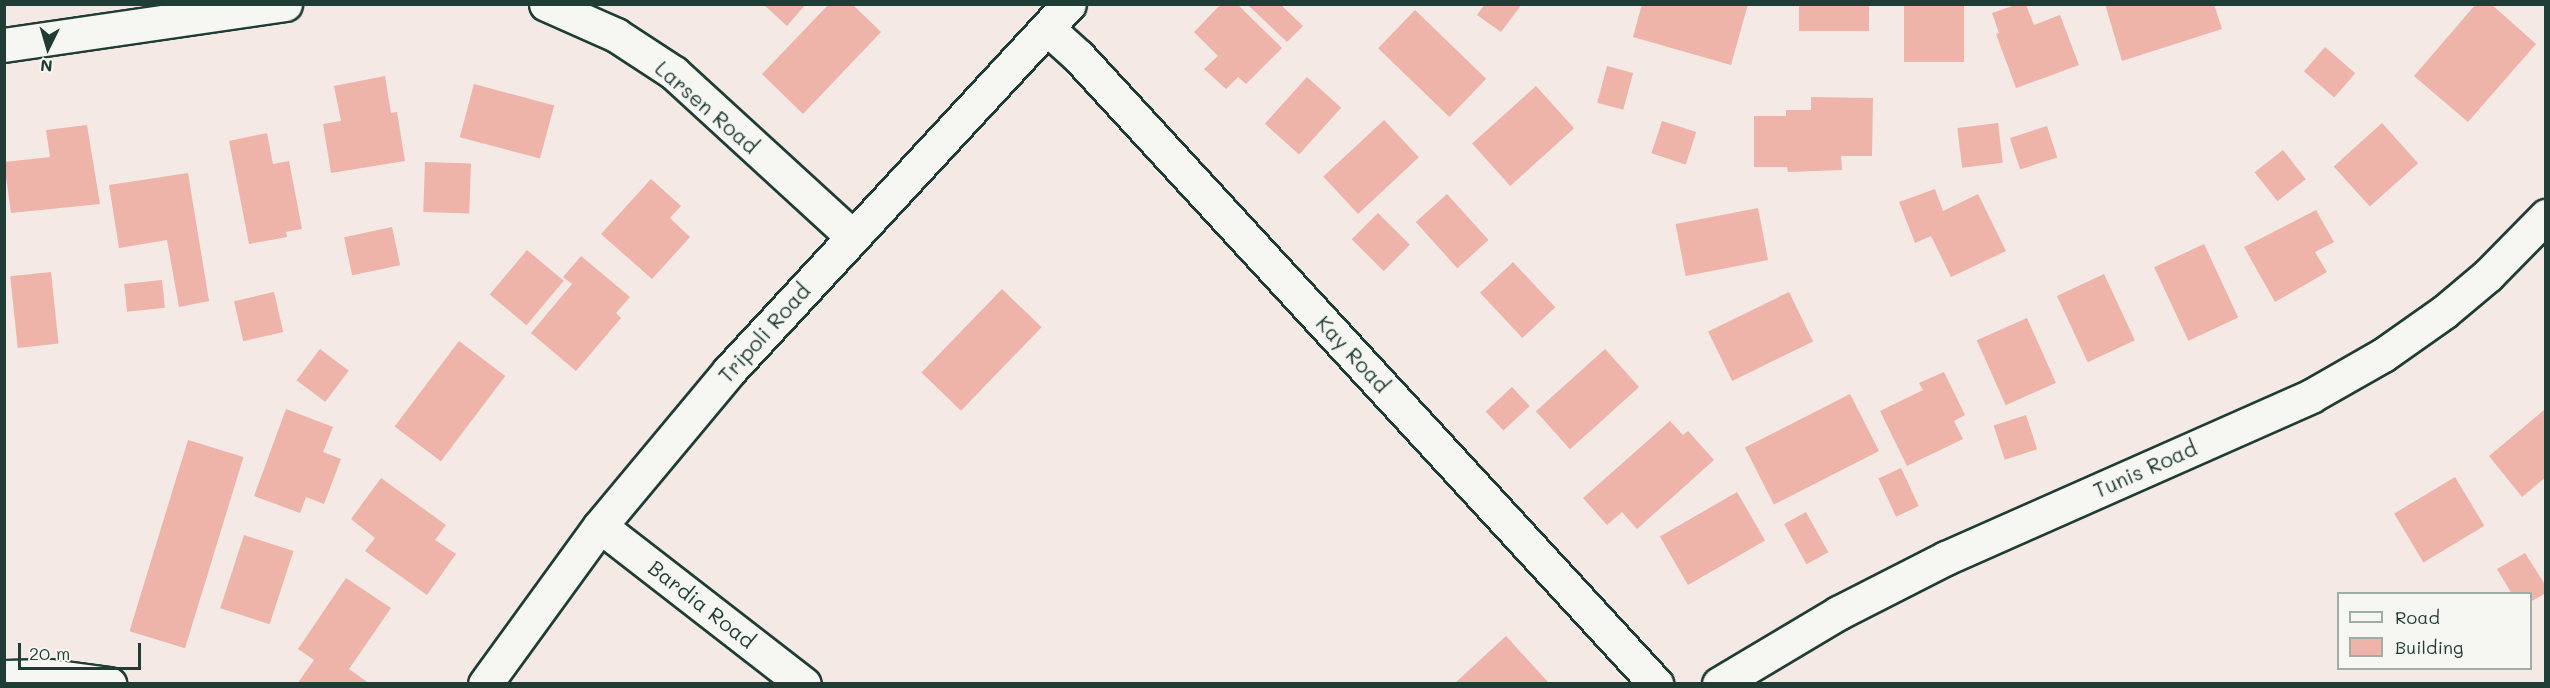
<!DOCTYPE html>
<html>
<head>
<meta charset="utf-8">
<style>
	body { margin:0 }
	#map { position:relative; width:2550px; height:688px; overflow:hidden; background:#f4e9e4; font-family:Mali,sans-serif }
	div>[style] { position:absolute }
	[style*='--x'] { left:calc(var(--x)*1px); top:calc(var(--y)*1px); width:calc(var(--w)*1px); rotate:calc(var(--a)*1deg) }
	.building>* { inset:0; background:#eeb4aa; transform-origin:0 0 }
	.roads { filter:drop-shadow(2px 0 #1f3d34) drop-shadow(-2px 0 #1f3d34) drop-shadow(0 2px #1f3d34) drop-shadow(0 -2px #1f3d34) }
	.minor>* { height:33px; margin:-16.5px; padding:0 16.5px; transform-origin:16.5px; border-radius:16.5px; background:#f6f6f2 }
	span { translate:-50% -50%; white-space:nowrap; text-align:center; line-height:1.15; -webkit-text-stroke:4.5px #f6f6f2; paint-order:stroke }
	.street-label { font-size:21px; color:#1f3d34 }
	.frame { position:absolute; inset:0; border:6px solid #1f3d34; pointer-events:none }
	.legend { position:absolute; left:2337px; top:592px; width:195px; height:78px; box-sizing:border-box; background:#f6f6f2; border:2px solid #a0aca6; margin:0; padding:8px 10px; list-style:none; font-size:18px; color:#1f3d34 }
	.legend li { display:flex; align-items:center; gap:12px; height:30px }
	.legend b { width:30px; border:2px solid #a0aca6 }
	.north { position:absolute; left:18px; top:18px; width:60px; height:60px; -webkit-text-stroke:4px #f6f6f2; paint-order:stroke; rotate:185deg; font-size:16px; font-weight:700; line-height:24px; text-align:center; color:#1f3d34 }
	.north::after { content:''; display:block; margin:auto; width:21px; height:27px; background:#1f3d34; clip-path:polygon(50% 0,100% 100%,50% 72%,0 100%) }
	.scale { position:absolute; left:18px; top:643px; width:123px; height:27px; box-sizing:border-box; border:3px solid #1f3d34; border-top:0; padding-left:8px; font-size:18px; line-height:21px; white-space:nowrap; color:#1f3d34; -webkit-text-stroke:4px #f6f6f2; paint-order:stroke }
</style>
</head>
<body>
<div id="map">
	<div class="building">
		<i style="clip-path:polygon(763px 4px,806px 4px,787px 26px)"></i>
		<i style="clip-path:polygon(829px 4px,852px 4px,881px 32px,803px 114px,762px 74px)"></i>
		<i style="clip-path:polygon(1221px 4px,1237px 4px,1282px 48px,1246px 84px,1238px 77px,1226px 89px,1204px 69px,1218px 56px,1194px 32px)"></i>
		<i style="clip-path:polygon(1251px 4px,1280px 4px,1303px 26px,1287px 42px,1249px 6px)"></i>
		<i style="clip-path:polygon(1485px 4px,1522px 4px,1501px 32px,1477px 15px)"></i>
		<i style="clip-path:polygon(1642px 4px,1748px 4px,1731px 65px,1633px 37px)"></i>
		<i style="left:1799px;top:4px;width:70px;height:27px"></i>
		<i style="left:1904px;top:4px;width:60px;height:58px"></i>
		<i style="clip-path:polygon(2105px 4px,2214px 4px,2222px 29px,2122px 61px)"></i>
		<i style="clip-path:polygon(2476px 4px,2491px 4px,2536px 44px,2468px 122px,2414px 76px)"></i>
		<i style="clip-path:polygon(2015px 5px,2026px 5px,2034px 25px,2060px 15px,2079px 65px,2016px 88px,1996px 34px,1999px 33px,1992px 13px)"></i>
		<i style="left:1415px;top:10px;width:99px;height:53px;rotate:44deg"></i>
		<i style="left:2325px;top:47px;width:40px;height:32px;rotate:41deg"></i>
		<i style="left:1607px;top:66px;width:27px;height:38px;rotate:15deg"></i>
		<i style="clip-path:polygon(385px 76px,391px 113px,397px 112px,405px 161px,331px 173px,323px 124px,341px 121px,334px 86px)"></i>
		<i style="left:1307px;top:77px;width:46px;height:63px;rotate:42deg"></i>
		<i style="left:474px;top:84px;width:83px;height:55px;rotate:15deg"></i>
		<i style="left:1536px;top:86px;width:57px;height:86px;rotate:48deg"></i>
		<i style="clip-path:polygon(1811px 97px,1873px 98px,1872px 156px,1841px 156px,1842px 170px,1788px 172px,1787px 167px,1754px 167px,1754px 116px,1786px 116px,1786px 110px,1811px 110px)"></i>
		<i style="left:1384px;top:120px;width:51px;height:83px;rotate:47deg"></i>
		<i style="left:1662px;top:121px;width:36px;height:34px;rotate:18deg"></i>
		<i style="left:1998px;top:123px;width:40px;height:41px;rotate:83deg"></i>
		<i style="left:2382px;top:123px;width:54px;height:65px;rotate:48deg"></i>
		<i style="clip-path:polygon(87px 125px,100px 204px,11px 213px,4px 162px,50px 157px,46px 130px)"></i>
		<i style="left:2047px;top:126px;width:33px;height:39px;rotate:72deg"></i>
		<i style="clip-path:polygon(267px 133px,273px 164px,289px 161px,302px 229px,286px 232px,287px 237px,249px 244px,229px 141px)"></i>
		<i style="left:2283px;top:150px;width:37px;height:36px;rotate:52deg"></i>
		<i style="left:425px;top:162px;width:46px;height:50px;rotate:2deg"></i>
		<i style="clip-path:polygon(188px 173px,209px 301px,179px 307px,167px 240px,119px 248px,109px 185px)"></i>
		<i style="clip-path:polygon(651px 179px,681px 206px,670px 218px,690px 237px,652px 279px,601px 234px)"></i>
		<i style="clip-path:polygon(1935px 189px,1943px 211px,1978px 194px,2006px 251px,1951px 277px,1931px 236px,1915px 243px,1899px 202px)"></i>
		<i style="left:1447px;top:194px;width:62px;height:42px;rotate:48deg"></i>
		<i style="left:1758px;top:208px;width:53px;height:84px;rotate:79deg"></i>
		<i style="clip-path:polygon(2316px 210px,2334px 242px,2315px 252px,2327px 272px,2275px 302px,2244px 247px)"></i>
		<i style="left:1378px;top:213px;width:45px;height:37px;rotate:45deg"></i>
		<i style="left:392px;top:227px;width:39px;height:49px;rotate:78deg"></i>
		<i style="left:2204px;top:244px;width:81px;height:55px;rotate:65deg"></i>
		<i style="left:527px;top:250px;width:48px;height:58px;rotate:40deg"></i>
		<i style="clip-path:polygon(581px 256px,630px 297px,616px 313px,621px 318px,576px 371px,531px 333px,572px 284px,563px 277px)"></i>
		<i style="left:1513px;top:262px;width:62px;height:45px;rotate:47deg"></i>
		<i style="left:51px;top:272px;width:72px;height:41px;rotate:84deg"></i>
		<i style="left:2104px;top:274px;width:73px;height:52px;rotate:65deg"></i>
		<i style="left:162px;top:280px;width:28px;height:38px;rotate:84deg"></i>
		<i style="left:1002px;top:289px;width:55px;height:116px;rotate:44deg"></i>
		<i style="left:274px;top:292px;width:41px;height:41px;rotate:77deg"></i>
		<i style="left:1789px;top:292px;width:55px;height:90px;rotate:64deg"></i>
		<i style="left:2027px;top:318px;width:71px;height:55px;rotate:66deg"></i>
		<i style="left:459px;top:341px;width:58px;height:107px;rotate:37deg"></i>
		<i style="left:320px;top:349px;width:36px;height:39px;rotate:37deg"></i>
		<i style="left:1605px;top:349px;width:51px;height:93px;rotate:48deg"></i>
		<i style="clip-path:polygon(1944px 372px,1965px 415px,1954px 421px,1963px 439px,1907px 466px,1880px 411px,1923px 390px,1919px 383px)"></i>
		<i style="left:1512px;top:387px;width:26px;height:36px;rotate:47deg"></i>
		<i style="left:1850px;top:394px;width:64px;height:118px;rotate:63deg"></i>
		<i style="clip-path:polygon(286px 409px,333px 427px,323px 452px,341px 459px,324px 504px,306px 497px,300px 513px,254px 496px)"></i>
		<i style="clip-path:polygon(2544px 410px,2546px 477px,2522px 497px,2489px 456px)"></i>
		<i style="left:2026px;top:415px;width:36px;height:34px;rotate:72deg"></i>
		<i style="clip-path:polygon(1670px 421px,1683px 435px,1688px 431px,1714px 460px,1637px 529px,1622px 512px,1607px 525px,1583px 498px)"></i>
		<i style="left:188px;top:440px;width:58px;height:200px;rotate:17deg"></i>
		<i style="left:1901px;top:468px;width:42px;height:25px;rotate:65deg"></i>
		<i style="left:2455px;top:477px;width:57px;height:71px;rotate:59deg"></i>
		<i style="clip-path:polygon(381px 478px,446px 525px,435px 540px,456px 554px,427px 595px,365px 551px,375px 538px,351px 519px)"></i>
		<i style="left:1737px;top:492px;width:56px;height:89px;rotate:60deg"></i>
		<i style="left:1806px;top:512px;width:46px;height:25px;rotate:61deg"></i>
		<i style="left:244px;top:535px;width:52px;height:77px;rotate:18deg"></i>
		<i style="clip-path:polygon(2525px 553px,2546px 586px,2546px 593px,2530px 602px,2530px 594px,2512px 594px,2497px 569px)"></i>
		<i style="clip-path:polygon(346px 578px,391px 608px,349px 669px,370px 684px,297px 684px,314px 660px,298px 649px)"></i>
		<i style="clip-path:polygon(1506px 636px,1548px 682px,1454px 684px)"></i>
	</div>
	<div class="roads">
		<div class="minor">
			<i style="--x:546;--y:4;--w:77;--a:23.9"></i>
			<i style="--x:616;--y:35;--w:69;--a:33.2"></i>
			<i style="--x:674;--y:73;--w:241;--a:42.5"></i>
			<i style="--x:1047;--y:28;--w:42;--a:42.1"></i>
			<i style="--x:1078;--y:56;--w:854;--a:47.37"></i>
			<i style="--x:4;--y:45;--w:284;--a:-8.3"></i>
			<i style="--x:600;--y:526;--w:258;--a:37.8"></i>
			<i style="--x:4;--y:677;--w:46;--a:-1.2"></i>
			<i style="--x:50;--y:676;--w:60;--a:7.7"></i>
			<i style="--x:485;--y:684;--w:195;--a:-54"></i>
			<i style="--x:600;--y:526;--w:202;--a:-50.2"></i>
			<i style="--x:729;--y:371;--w:500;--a:-47.19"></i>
			<i style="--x:1719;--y:684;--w:139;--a:-30.8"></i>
			<i style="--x:1838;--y:613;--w:121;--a:-27"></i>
			<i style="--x:1946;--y:558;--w:399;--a:-23.9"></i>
			<i style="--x:2311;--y:396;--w:83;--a:-29.7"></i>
			<i style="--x:2383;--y:355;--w:75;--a:-35.2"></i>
			<i style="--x:2444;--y:312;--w:57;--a:-40.1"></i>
			<i style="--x:2488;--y:275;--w:83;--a:-45.5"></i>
		</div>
	</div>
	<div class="street-label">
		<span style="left:707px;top:107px;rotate:41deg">Larsen Road</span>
		<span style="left:764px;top:333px;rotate:-48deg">Tripoli Road</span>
		<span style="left:1353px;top:354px;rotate:47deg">Kay Road</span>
		<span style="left:2145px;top:469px;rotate:-24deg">Tunis Road</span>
		<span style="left:702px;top:604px;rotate:38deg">Bardia Road</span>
	</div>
	<div class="frame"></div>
	<ul class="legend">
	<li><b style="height:8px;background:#f6f6f2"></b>Road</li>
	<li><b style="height:16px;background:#eeb4aa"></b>Building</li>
	</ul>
	<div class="north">N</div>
	<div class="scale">20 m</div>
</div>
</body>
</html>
